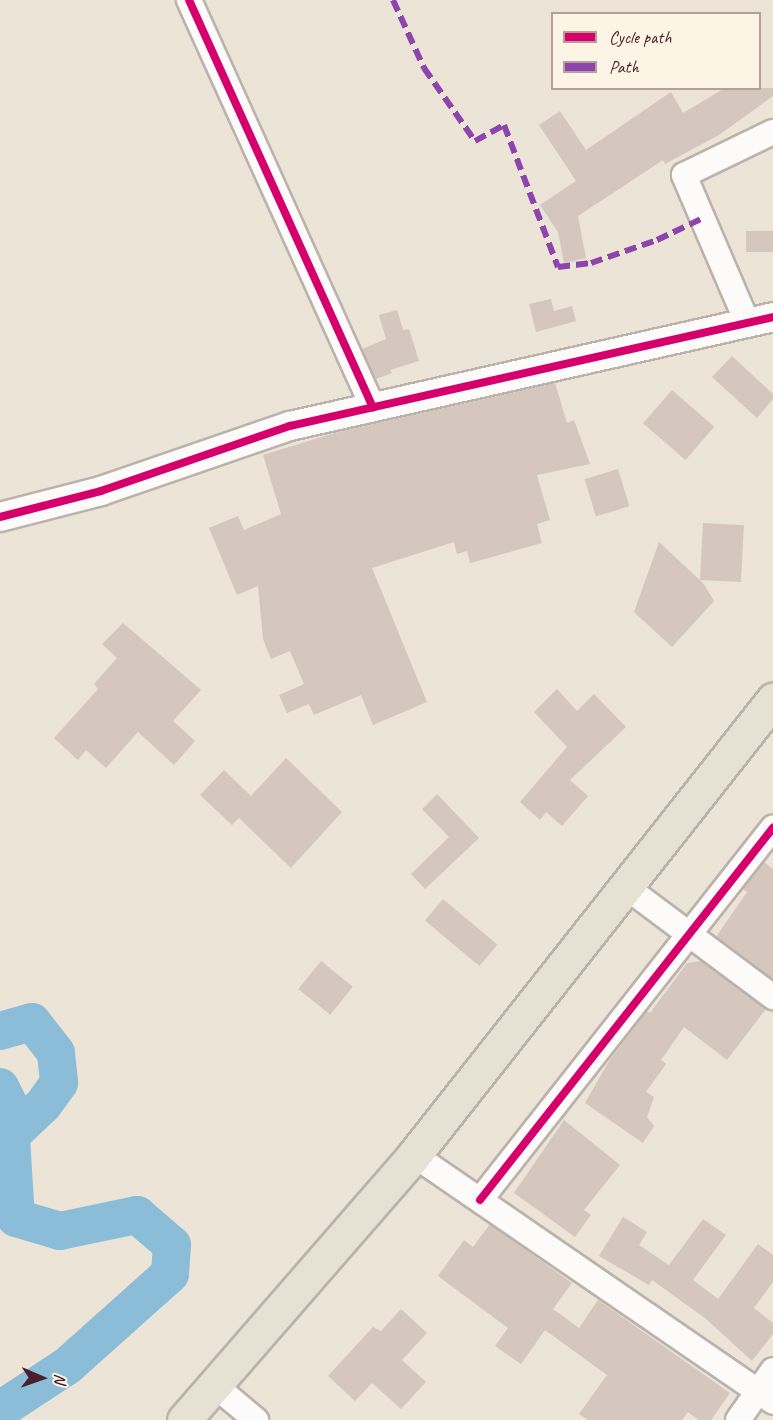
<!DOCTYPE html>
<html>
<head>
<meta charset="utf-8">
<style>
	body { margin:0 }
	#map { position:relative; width:773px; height:1420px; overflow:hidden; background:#ece4d7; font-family:Caveat,sans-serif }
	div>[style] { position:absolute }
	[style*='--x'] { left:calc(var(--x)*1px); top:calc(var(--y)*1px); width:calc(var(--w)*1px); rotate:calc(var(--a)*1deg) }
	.river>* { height:38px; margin:-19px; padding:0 19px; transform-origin:19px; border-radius:19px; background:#8bbdd9 }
	.building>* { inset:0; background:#d5c6be; transform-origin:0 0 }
	.roads { filter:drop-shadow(2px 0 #bcb2ac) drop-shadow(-2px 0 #bcb2ac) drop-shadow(0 2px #bcb2ac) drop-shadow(0 -2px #bcb2ac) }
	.minor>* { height:24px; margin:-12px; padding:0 12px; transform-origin:12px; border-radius:12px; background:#fcfbf9 }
	.tertiary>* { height:28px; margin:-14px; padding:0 14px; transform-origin:14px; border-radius:14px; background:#fcfbf9 }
	.trunk>* { height:33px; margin:-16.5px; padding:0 16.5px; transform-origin:16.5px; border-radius:16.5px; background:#e7e1d4 }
	.quiet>* { height:6px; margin-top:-3px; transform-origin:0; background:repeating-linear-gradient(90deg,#8e44ad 0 12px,transparent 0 18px) }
	.cycleway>* { height:8px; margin:-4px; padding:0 4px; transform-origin:4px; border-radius:4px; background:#d6006c }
	span { translate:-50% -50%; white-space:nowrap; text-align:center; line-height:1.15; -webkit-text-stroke:4.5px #fcf5e5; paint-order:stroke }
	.legend { position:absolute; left:551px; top:12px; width:210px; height:78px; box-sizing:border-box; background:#fcf5e5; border:2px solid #b59f9b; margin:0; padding:8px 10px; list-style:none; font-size:18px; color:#4a1f2b }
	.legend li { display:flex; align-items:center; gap:12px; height:30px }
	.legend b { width:30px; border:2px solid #b59f9b }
	.north { position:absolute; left:12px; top:1348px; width:60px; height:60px; -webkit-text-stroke:4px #fcf5e5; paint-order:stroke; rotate:92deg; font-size:16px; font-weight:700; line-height:24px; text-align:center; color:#4a1f2b }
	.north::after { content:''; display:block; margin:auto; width:21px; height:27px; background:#4a1f2b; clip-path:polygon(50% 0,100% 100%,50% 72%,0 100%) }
</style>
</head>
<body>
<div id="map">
	<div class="river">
		<i style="--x:0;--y:1031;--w:33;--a:-16"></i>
		<i style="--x:32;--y:1022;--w:39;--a:52"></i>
		<i style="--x:56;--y:1053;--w:30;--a:84"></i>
		<i style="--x:59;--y:1083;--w:27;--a:126"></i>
		<i style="--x:43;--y:1105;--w:44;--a:136.8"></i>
		<i style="--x:0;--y:1087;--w:20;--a:63"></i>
		<i style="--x:9;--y:1105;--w:113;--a:86.5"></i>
		<i style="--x:16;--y:1218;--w:46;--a:16.5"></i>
		<i style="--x:60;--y:1231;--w:79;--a:-11.7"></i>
		<i style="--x:137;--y:1215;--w:46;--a:40.6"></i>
		<i style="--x:172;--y:1245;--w:29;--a:94"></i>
		<i style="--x:170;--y:1274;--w:138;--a:138.2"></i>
		<i style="--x:67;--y:1366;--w:80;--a:146.7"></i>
	</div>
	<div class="building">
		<i style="clip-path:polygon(725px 88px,773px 88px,773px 96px,719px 135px,665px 164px,663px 160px,578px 216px,586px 258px,564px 263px,558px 232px,540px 205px,576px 181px,539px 125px,560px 111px,586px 150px,671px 92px,683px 113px)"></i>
		<i style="left:773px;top:231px;width:21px;height:27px;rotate:90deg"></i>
		<i style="clip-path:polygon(551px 299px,554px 311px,572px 306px,576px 321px,536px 332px,529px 304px)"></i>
		<i style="clip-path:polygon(397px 310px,403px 330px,409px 329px,419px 361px,390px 370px,392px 373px,376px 379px,362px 349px,386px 339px,379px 315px)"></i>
		<i style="clip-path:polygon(732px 356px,773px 394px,773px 399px,757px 418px,712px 377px)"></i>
		<i style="clip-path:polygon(555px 383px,567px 423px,574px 420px,590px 464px,537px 475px,550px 520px,537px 524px,542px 543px,470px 563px,467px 551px,457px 554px,454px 542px,372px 568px,427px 702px,373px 725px,361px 695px,314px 715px,309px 704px,287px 713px,279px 695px,304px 684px,290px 651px,271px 659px,263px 639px,258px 586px,237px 595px,209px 528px,238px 516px,244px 530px,281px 514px,263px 455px,334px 433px)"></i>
		<i style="left:672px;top:390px;width:56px;height:44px;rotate:41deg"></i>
		<i style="left:618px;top:469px;width:39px;height:35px;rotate:73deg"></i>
		<i style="left:703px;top:523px;width:41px;height:57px;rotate:3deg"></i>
		<i style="clip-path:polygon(659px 542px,703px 583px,714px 601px,672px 647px,634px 612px)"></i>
		<i style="clip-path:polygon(123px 623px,201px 690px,173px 721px,195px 741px,174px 765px,138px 732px,106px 768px,86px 750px,78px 760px,54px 738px,98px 689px,94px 684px,117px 658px,102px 644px)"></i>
		<i style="clip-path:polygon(557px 689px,577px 711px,594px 694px,626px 727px,570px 780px,588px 796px,562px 826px,546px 812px,540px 820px,520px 802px,567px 747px,534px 712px)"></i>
		<i style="clip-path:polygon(286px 758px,342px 812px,291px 868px,239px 818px,232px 825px,200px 795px,224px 770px,251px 796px)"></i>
		<i style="clip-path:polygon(437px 794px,479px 838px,425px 889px,411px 874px,449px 837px,422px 809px)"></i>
		<i style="clip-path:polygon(764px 862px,773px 869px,773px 979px,716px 937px,747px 892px,743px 889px)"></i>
		<i style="left:443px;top:899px;width:71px;height:28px;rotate:40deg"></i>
		<i style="left:321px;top:961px;width:41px;height:36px;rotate:39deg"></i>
		<i style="clip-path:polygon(701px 961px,766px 1009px,727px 1060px,684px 1027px,661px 1060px,666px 1064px,646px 1092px,654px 1097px,647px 1117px,654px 1126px,643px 1143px,585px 1103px,609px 1061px,647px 1011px,650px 1013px,687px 963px)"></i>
		<i style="clip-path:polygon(564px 1120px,620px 1165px,584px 1210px,591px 1215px,575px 1237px,514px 1193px)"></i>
		<i style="clip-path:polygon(623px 1217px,647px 1232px,639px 1245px,669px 1265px,703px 1219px,726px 1235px,693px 1280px,718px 1299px,758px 1244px,773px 1255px,773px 1282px,754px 1308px,773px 1323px,773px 1334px,752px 1361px,705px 1318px,652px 1280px,649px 1285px,599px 1256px)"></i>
		<i style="clip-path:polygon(490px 1224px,572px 1283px,553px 1309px,579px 1328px,598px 1300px,730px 1393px,711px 1420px,699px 1420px,688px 1412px,682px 1420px,588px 1420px,579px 1414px,607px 1375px,545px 1330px,521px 1364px,495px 1346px,508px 1328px,438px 1276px,464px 1240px,473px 1247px)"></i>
		<i style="clip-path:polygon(401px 1309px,427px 1333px,402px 1360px,426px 1382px,401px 1409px,372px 1383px,355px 1401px,328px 1376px,373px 1327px,381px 1331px)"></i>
	</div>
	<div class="roads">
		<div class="minor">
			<i style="--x:189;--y:0;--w:447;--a:65.7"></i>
			<i style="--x:747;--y:322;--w:160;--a:-113.2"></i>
			<i style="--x:684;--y:175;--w:99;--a:-25.8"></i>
			<i style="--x:626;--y:887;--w:184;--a:36.8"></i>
			<i style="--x:414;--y:1155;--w:436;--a:34.5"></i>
			<i style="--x:480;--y:1200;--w:474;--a:-51.8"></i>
			<i style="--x:214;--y:1385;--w:55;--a:39.8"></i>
			<i style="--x:738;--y:1420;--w:61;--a:-55"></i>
		</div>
		<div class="tertiary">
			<i style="--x:0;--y:517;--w:104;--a:-14.4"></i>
			<i style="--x:101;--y:491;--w:200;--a:-19"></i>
			<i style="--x:290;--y:426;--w:495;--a:-12.7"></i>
		</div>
		<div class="trunk">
			<i style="--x:184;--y:1420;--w:351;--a:-49"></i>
			<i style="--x:414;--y:1155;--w:580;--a:-51.73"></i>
		</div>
	</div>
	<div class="quiet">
		<i style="--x:393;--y:0;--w:75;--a:65.5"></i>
		<i style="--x:424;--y:68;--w:89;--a:55.1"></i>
		<i style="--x:475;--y:141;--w:33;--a:-29"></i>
		<i style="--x:504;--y:125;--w:152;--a:69.2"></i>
		<i style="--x:558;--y:267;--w:33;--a:-7"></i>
		<i style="--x:591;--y:263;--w:70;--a:-19.2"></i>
		<i style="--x:657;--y:240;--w:49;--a:-25.5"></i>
	</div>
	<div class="cycleway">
		<i style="--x:189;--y:0;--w:447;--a:65.7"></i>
		<i style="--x:0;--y:517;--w:104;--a:-14.4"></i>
		<i style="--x:101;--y:491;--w:200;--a:-19"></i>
		<i style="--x:290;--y:426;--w:495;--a:-12.7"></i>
		<i style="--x:480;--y:1200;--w:474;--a:-51.8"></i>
	</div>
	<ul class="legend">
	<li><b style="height:8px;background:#d6006c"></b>Cycle path</li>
	<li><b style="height:8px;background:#8e44ad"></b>Path</li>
	</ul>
	<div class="north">N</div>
</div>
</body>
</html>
